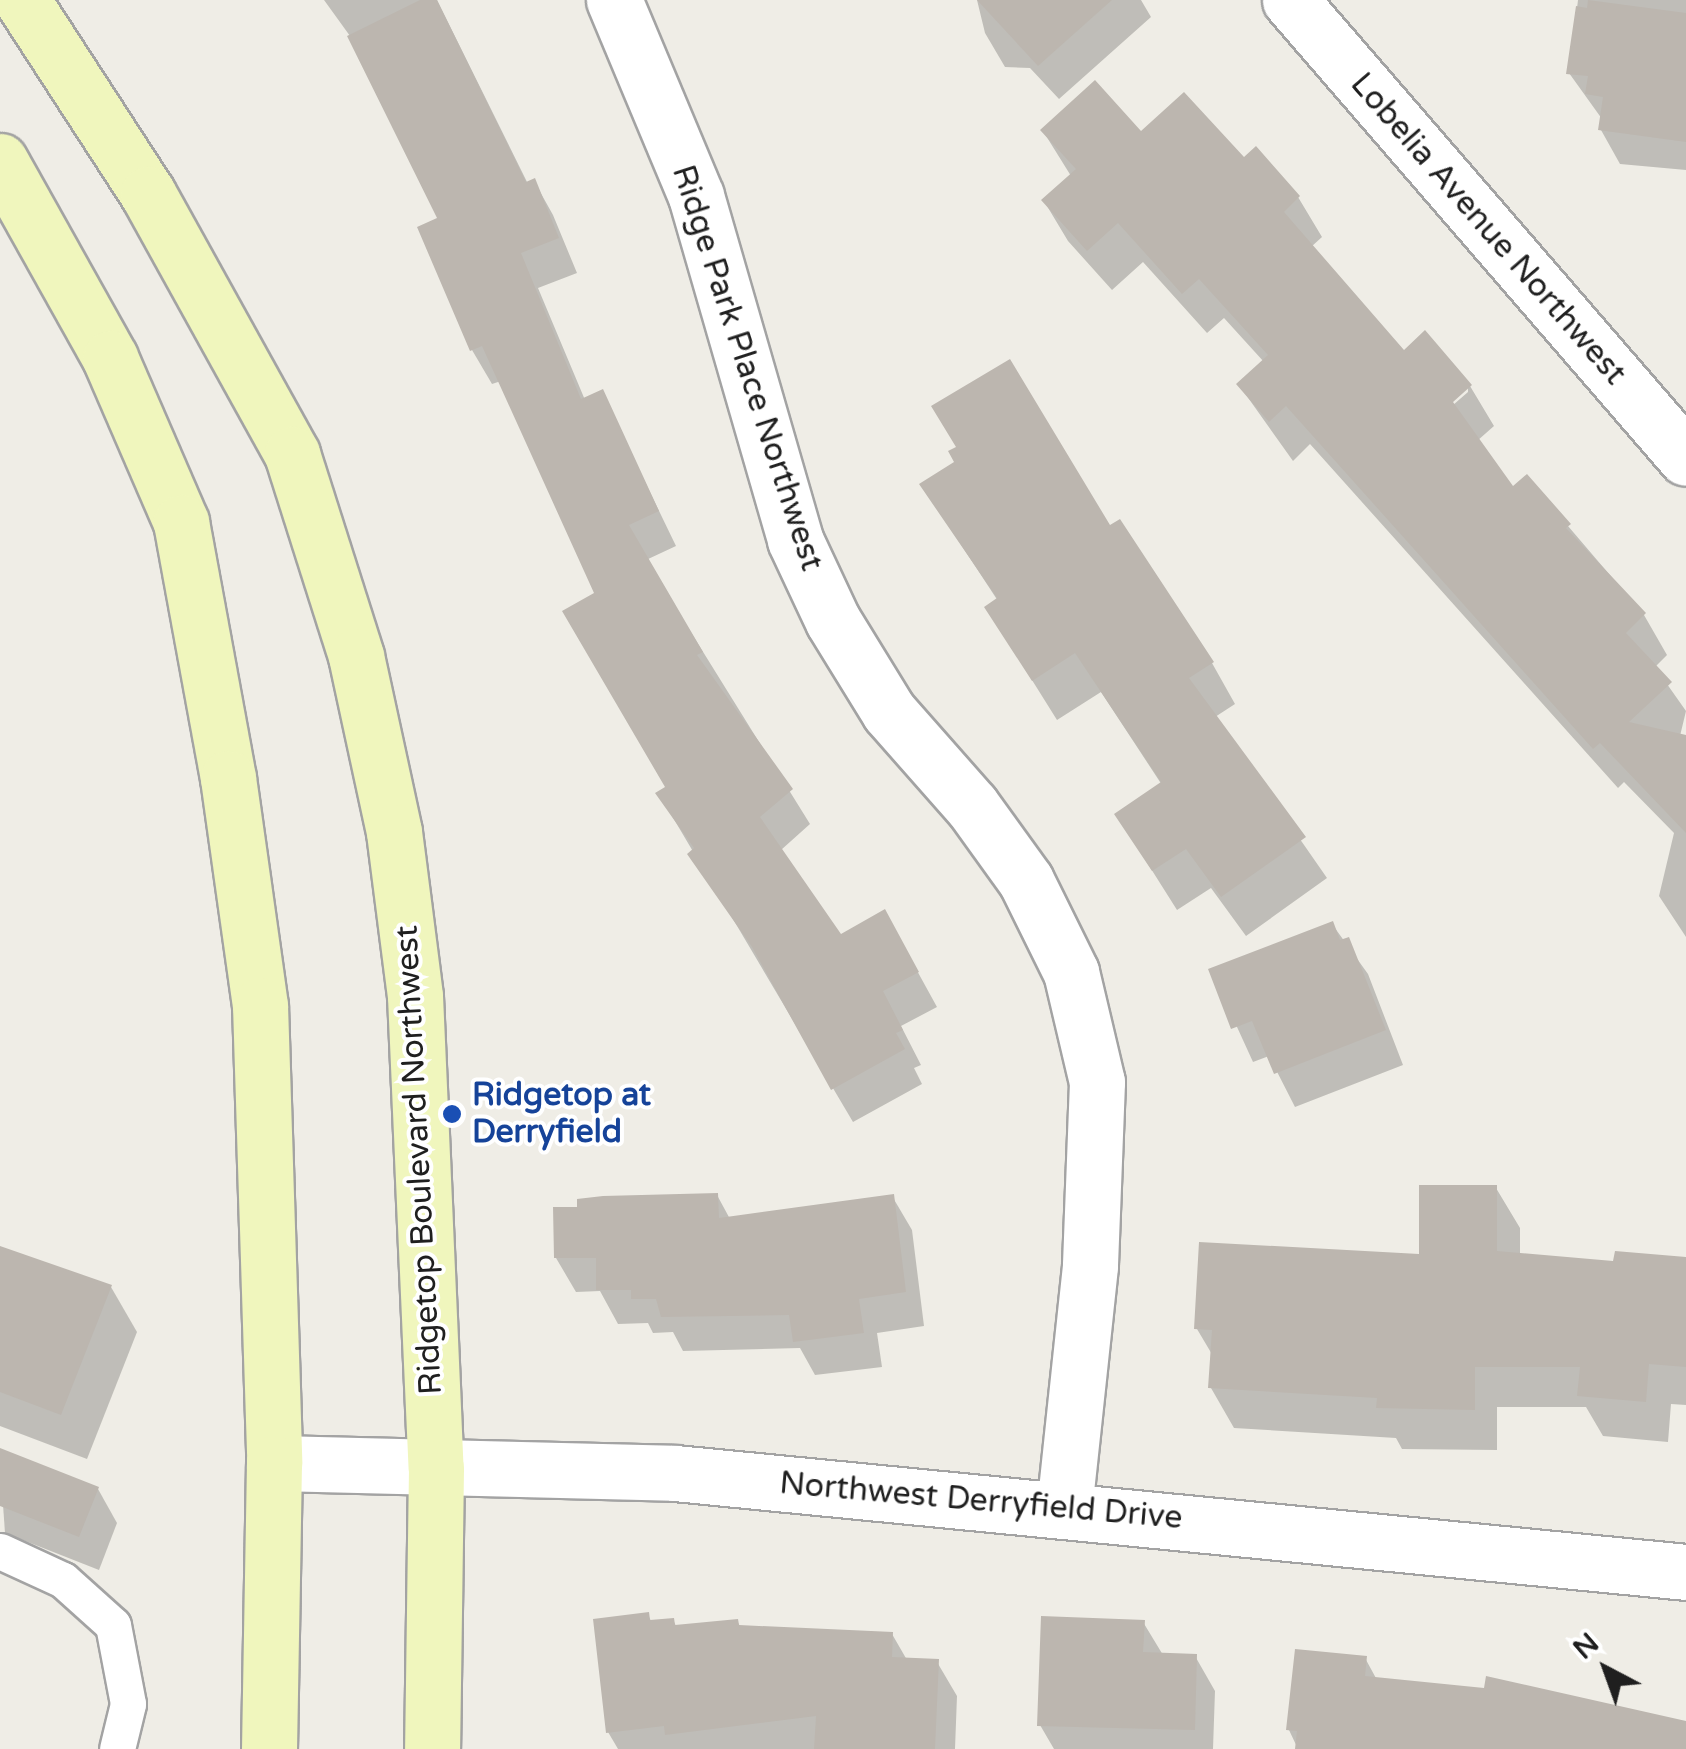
<!DOCTYPE html>
<html>
<head>
<meta charset="utf-8">
<style>
	body { margin:0 }
	#map { position:relative; width:1686px; height:1749px; overflow:hidden; background:#efede6; font-family:"Varela Round",sans-serif }
	div>[style] { position:absolute }
	[style*='--x'] { left:calc(var(--x)*1px); top:calc(var(--y)*1px); width:calc(var(--w)*1px); rotate:calc(var(--a)*1deg) }
	.shadow>* { inset:0; background:#0003 }
	.building>* { inset:0; background:#bcb6af }
	.roads { filter:drop-shadow(2px 0 #a3a3a3) drop-shadow(-2px 0 #a3a3a3) drop-shadow(0 2px #a3a3a3) drop-shadow(0 -2px #a3a3a3) }
	.lane>* { height:35px; margin:-17.5px; padding:0 17.5px; transform-origin:17.5px; border-radius:17.5px; background:#fff }
	.street>* { height:55px; margin:-27.5px; padding:0 27.5px; transform-origin:27.5px; border-radius:27.5px; background:#fff }
	.secondary>* { height:55px; margin:-27.5px; padding:0 27.5px; transform-origin:27.5px; border-radius:27.5px; background:#f0f6bd }
	.dots>* { width:28px; height:28px; translate:-50% -50%; box-sizing:border-box; border:5px solid #fff; border-radius:50% }
	span { translate:-50% -50%; white-space:nowrap; text-align:center; line-height:1.15; -webkit-text-stroke:8px #fff; paint-order:stroke }
	.street-label { font-size:32px; color:#1f1f1f }
	.transit-label { font-size:32px; color:#164399; font-weight:700 }
	.left { translate:0 -50%; text-align:left }
	.north { position:absolute; left:1556px; top:1619px; width:100px; height:100px; -webkit-text-stroke:8px #fff; paint-order:stroke; rotate:319deg; font-size:28px; font-weight:700; line-height:40px; text-align:center; color:#1f1f1f }
	.north::after { content:''; display:block; margin:auto; width:35px; height:45px; background:#1f1f1f; clip-path:polygon(50% 0,100% 100%,50% 72%,0 100%) }
</style>
</head>
<body>
<div id="map">
	<div class="shadow">
		<i style="clip-path:polygon(324px 0,437px 0,528px 184px,534px 181px,553px 215px,577px 273px,538px 288px,585px 400px,602px 393px,676px 546px,646px 560px,810px 824px,781px 850px,840px 937px,904px 947px,937px 1007px,901px 1026px,921px 1065px,914px 1068px,922px 1084px,853px 1122px,659px 794px,668px 788px,597px 594px,501px 381px,492px 384px,472px 350px,420px 228px,441px 220px,350px 36px)"></i>
		<i style="clip-path:polygon(977px 0,1141px 0,1151px 17px,1059px 99px,1030px 68px,1005px 67px,985px 33px)"></i>
		<i style="clip-path:polygon(1578px 0,1686px 0,1686px 170px,1620px 164px,1601px 130px,1602px 119px,1569px 73px)"></i>
		<i style="clip-path:polygon(evenodd,1043px 131px,1141px 134px,1244px 160px,1298px 197px,1322px 237px,1311px 247px,1403px 353px,1470px 386px,1494px 426px,1477px 441px,1512px 490px,1568px 526px,1644px 615px,1667px 655px,1655px 667px,1686px 711px,1680px 736px,1686px 737px,1686px 937px,1659px 896px,1674px 833px,1624px 782px,1618px 788px,1310px 444px,1293px 461px,1239px 385px,1264px 362px,1224px 318px,1207px 333px,1143px 262px,1112px 290px,1068px 241px,1044px 201px,1071px 176px,1043px 131px,1468px 385px,1468px 392px,1445px 412px,1442px 408px,1468px 385px)"></i>
		<i style="clip-path:polygon(922px 485px,1110px 529px,1212px 663px,1235px 704px,1215px 717px,1327px 878px,1246px 936px,1211px 888px,1177px 910px,1117px 815px,1162px 785px,1101px 692px,1057px 720px,987px 608px,998px 601px)"></i>
		<i style="clip-path:polygon(1332px 924px,1368px 974px,1403px 1065px,1295px 1107px,1269px 1056px,1253px 1062px,1211px 970px)"></i>
		<i style="clip-path:polygon(1496px 1188px,1520px 1228px,1520px 1255px,1615px 1263px,1686px 1260px,1686px 1405px,1671px 1404px,1668px 1442px,1603px 1436px,1586px 1407px,1497px 1407px,1497px 1450px,1402px 1449px,1396px 1438px,1234px 1428px,1211px 1388px,1213px 1356px,1197px 1329px,1421px 1257px)"></i>
		<i style="clip-path:polygon(717px 1195px,730px 1219px,892px 1196px,912px 1230px,924px 1326px,877px 1333px,882px 1367px,815px 1375px,800px 1348px,683px 1351px,673px 1332px,653px 1333px,648px 1323px,618px 1324px,600px 1291px,576px 1292px,556px 1258px)"></i>
		<i style="clip-path:polygon(0 1248px,111px 1287px,137px 1332px,87px 1459px,0 1426px)"></i>
		<i style="clip-path:polygon(0 1462px,98px 1489px,117px 1523px,99px 1570px,5px 1533px)"></i>
		<i style="clip-path:polygon(648px 1615px,652px 1623px,673px 1620px,677px 1628px,737px 1621px,741px 1628px,892px 1634px,907px 1660px,937px 1662px,957px 1696px,955px 1749px,618px 1749px,608px 1732px)"></i>
		<i style="clip-path:polygon(1143px 1622px,1163px 1655px,1195px 1656px,1215px 1691px,1213px 1749px,1054px 1749px,1040px 1725px)"></i>
		<i style="clip-path:polygon(1365px 1658px,1377px 1680px,1686px 1729px,1686px 1749px,1298px 1749px,1289px 1730px)"></i>
	</div>
	<div class="building">
		<i style="clip-path:polygon(420px 0,437px 0,526px 182px,535px 178px,559px 238px,521px 253px,581px 399px,603px 389px,659px 511px,629px 525px,703px 652px,697px 655px,793px 789px,760px 817px,841px 934px,885px 909px,919px 972px,883px 991px,903px 1030px,896px 1033px,905px 1049px,831px 1090px,752px 947px,687px 854px,694px 848px,655px 793px,665px 787px,562px 611px,594px 593px,482px 346px,470px 351px,417px 227px,437px 218px,347px 36px)"></i>
		<i style="clip-path:polygon(977px 0,1112px 0,1038px 66px)"></i>
		<i style="clip-path:polygon(1588px 0,1686px 13px,1686px 142px,1598px 130px,1603px 97px,1585px 94px,1588px 76px,1566px 74px,1576px 6px,1587px 8px)"></i>
		<i style="clip-path:polygon(1095px 80px,1141px 131px,1184px 92px,1244px 157px,1256px 146px,1300px 196px,1284px 212px,1404px 350px,1425px 330px,1472px 385px,1453px 402px,1513px 486px,1527px 474px,1571px 524px,1566px 528px,1646px 613px,1626px 633px,1672px 682px,1629px 722px,1686px 735px,1686px 833px,1600px 743px,1593px 749px,1286px 406px,1269px 422px,1236px 384px,1268px 355px,1199px 279px,1182px 294px,1118px 223px,1087px 251px,1041px 200px,1076px 169px,1040px 130px)"></i>
		<i style="clip-path:polygon(1010px 359px,1110px 525px,1120px 519px,1214px 662px,1189px 678px,1306px 837px,1221px 897px,1186px 849px,1152px 871px,1114px 814px,1161px 782px,1075px 653px,1032px 681px,984px 607px,997px 598px,919px 484px,954px 462px,948px 451px,956px 447px,931px 406px)"></i>
		<i style="clip-path:polygon(1333px 921px,1340px 940px,1349px 937px,1386px 1030px,1274px 1074px,1252px 1021px,1231px 1029px,1208px 969px)"></i>
		<i style="clip-path:polygon(1419px 1185px,1497px 1185px,1497px 1251px,1613px 1261px,1615px 1251px,1686px 1257px,1686px 1367px,1649px 1364px,1646px 1402px,1577px 1396px,1580px 1367px,1475px 1367px,1475px 1410px,1376px 1408px,1377px 1398px,1208px 1388px,1212px 1330px,1194px 1329px,1199px 1242px,1419px 1254px)"></i>
		<i style="clip-path:polygon(718px 1193px,719px 1218px,894px 1194px,906px 1292px,859px 1299px,864px 1333px,793px 1342px,789px 1315px,661px 1317px,656px 1299px,631px 1299px,631px 1290px,596px 1290px,596px 1258px,554px 1258px,553px 1207px,577px 1207px,577px 1199px,603px 1196px)"></i>
		<i style="clip-path:polygon(0 1246px,112px 1285px,61px 1415px,0 1392px)"></i>
		<i style="clip-path:polygon(0 1448px,99px 1487px,79px 1537px,0 1506px)"></i>
		<i style="clip-path:polygon(649px 1612px,650px 1620px,674px 1618px,675px 1625px,738px 1619px,739px 1625px,893px 1632px,892px 1657px,939px 1659px,935px 1749px,814px 1749px,816px 1716px,665px 1735px,664px 1726px,606px 1733px,593px 1619px)"></i>
		<i style="clip-path:polygon(1041px 1616px,1145px 1620px,1143px 1652px,1197px 1654px,1195px 1730px,1037px 1726px)"></i>
		<i style="clip-path:polygon(1295px 1649px,1367px 1656px,1365px 1676px,1484px 1688px,1486px 1676px,1686px 1721px,1686px 1749px,1295px 1749px,1297px 1731px,1286px 1730px)"></i>
	</div>
	<div class="roads">
		<div class="lane">
			<i style="--x:0;--y:1551;--w:69;--a:24.7"></i>
			<i style="--x:63;--y:1580;--w:67;--a:42"></i>
			<i style="--x:113;--y:1625;--w:80;--a:79.2"></i>
			<i style="--x:128;--y:1704;--w:46;--a:103.7"></i>
		</div>
		<div class="street">
			<i style="--x:614;--y:0;--w:212;--a:67.3"></i>
			<i style="--x:696;--y:196;--w:358;--a:73.9"></i>
			<i style="--x:795;--y:540;--w:89;--a:64.9"></i>
			<i style="--x:833;--y:621;--w:107;--a:58.4"></i>
			<i style="--x:889;--y:712;--w:125;--a:48.6"></i>
			<i style="--x:972;--y:806;--w:92;--a:54.2"></i>
			<i style="--x:1026;--y:881;--w:102;--a:63.7"></i>
			<i style="--x:1071;--y:972;--w:113;--a:76.7"></i>
			<i style="--x:1097;--y:1082;--w:184;--a:92.2"></i>
			<i style="--x:1090;--y:1266;--w:243;--a:96.1"></i>
			<i style="--x:1290;--y:0;--w:605;--a:49.15"></i>
			<i style="--x:274;--y:1463;--w:401;--a:1.4"></i>
			<i style="--x:675;--y:1473;--w:1016;--a:5.59"></i>
		</div>
		<div class="secondary">
			<i style="--x:22;--y:0;--w:231;--a:57"></i>
			<i style="--x:148;--y:194;--w:297;--a:61"></i>
			<i style="--x:292;--y:454;--w:212;--a:72.4"></i>
			<i style="--x:356;--y:656;--w:180;--a:77.8"></i>
			<i style="--x:394;--y:832;--w:165;--a:82.7"></i>
			<i style="--x:415;--y:996;--w:472;--a:87.5"></i>
			<i style="--x:436;--y:1468;--w:281;--a:90.8"></i>
			<i style="--x:0;--y:161;--w:226;--a:60.8"></i>
			<i style="--x:110;--y:358;--w:179;--a:66.6"></i>
			<i style="--x:181;--y:522;--w:260;--a:79.6"></i>
			<i style="--x:228;--y:778;--w:229;--a:82"></i>
			<i style="--x:260;--y:1005;--w:458;--a:88.2"></i>
			<i style="--x:274;--y:1463;--w:286;--a:91"></i>
		</div>
	</div>
	<div class="dots">
		<i style="left:452px;top:1114px;background:#1a4fb4"></i>
	</div>
	<div class="street-label">
		<span style="left:1488px;top:229px;rotate:49deg">Lobelia Avenue Northwest</span>
		<span style="left:747px;top:368px;rotate:72deg">Ridge Park Place Northwest</span>
		<span style="left:419px;top:1160px;rotate:-93deg">Ridgetop Boulevard Northwest</span>
		<span style="left:981px;top:1501px;rotate:5deg">Northwest Derryfield Drive</span>
	</div>
	<div class="transit-label">
		<span class="left" style="left:472px;top:1114px">Ridgetop at<br>Derryfield</span>
	</div>
	<div class="north">N</div>
</div>
</body>
</html>
